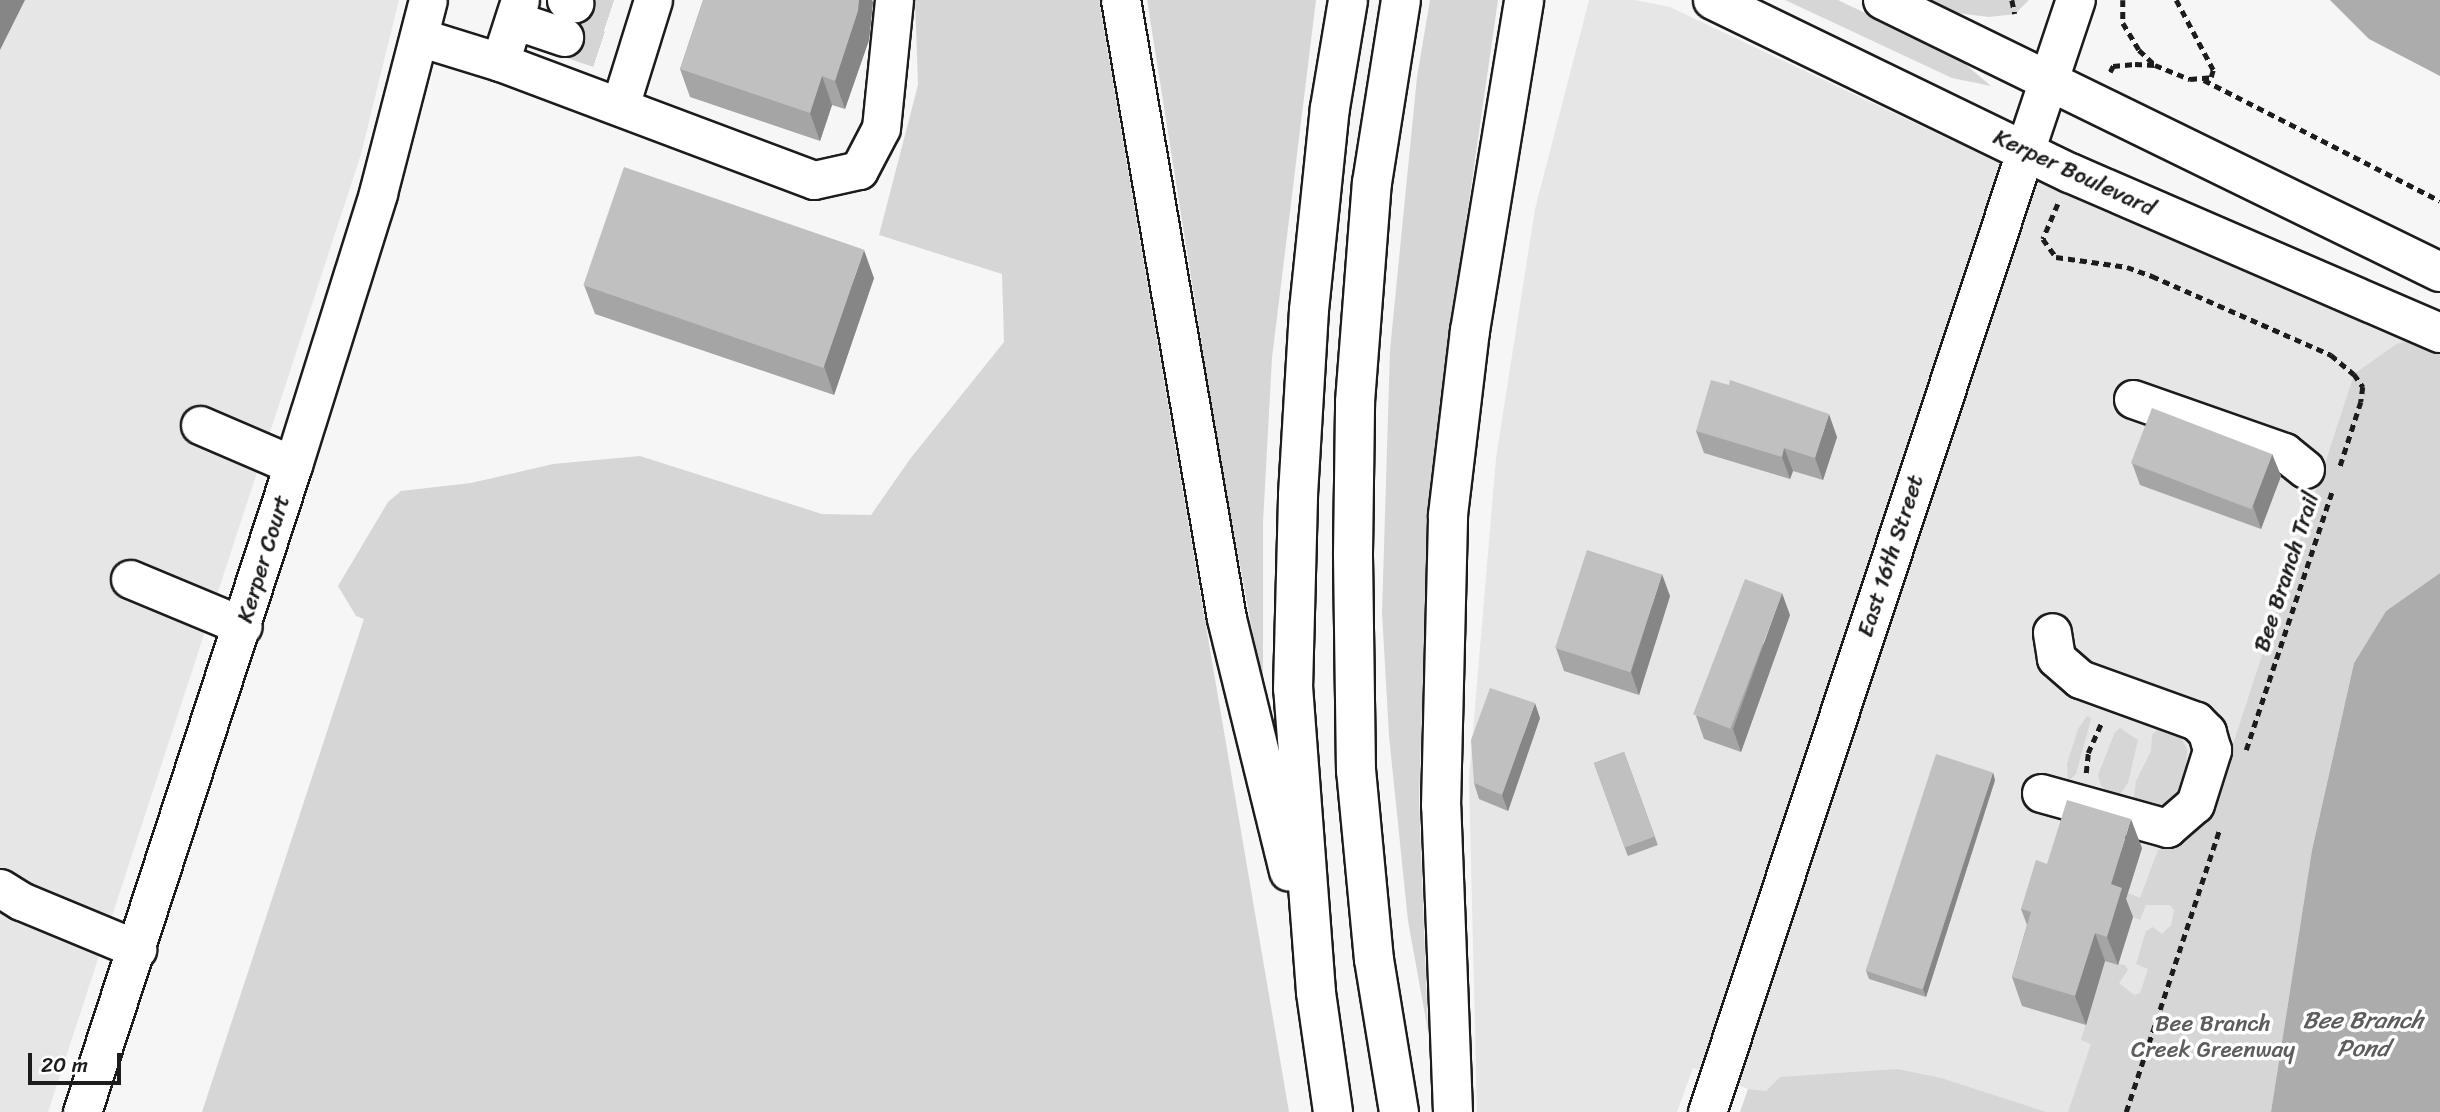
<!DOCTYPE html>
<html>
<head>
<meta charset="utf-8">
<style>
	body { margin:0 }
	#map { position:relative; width:2440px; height:1112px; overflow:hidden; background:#f6f6f6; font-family:Sriracha,sans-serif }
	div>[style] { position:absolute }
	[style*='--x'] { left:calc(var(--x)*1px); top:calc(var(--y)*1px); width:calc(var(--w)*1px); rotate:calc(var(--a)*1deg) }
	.built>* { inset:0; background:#e6e6e6 }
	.green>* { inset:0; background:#d6d6d6 }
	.water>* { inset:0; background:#acacac }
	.pier>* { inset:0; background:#f6f6f6 }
	.minor-tunnel>* { height:37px; margin-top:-18.5px; transform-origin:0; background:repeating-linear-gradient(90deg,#d5d5d5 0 37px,transparent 0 55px) }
	.path>* { height:4.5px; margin-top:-2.25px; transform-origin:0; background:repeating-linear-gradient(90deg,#1c1c1c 0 7px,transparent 0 12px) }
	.roads { filter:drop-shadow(2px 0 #1c1c1c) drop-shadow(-2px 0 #1c1c1c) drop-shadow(0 2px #1c1c1c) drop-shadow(0 -2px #1c1c1c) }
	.minor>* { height:37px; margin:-18.5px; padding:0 18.5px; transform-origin:18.5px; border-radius:18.5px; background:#fff }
	.major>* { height:38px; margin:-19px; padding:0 19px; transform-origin:19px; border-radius:19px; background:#fff }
	.highway>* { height:38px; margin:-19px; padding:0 19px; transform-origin:19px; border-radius:19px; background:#fff }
	.wall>* { inset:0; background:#a5a5a5; transform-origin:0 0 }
	.shaded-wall>* { inset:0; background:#868686 }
	.building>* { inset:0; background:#c0c0c0; transform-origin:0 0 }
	span { translate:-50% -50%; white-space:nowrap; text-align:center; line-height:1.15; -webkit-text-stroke:7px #fff; paint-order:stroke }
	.street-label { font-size:23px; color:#1c1c1c }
	.park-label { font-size:23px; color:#5d5d5d }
	.water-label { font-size:24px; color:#5d5d5d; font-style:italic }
	.scale { position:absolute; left:28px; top:1053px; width:93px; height:32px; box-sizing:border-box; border:4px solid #1c1c1c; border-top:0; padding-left:9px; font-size:21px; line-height:24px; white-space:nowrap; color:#1c1c1c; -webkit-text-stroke:5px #fff; paint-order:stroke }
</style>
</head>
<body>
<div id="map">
	<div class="built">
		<i style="clip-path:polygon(0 0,399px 0,361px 154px,48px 1112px,0 1112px)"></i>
		<i style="clip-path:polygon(1589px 0,1635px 0,1670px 7px,1942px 136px,2411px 340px,2396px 344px,2354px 374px,2113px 1112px,1936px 1112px,1748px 1089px,1693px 1068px,1677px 1112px,1477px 1112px,1469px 778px,1496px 458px,1535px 209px)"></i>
	</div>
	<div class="green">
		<i style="clip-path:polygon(915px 0,1099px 0,1289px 1112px,202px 1112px,364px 619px,356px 616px,338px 586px,388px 502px,401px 491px,471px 483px,553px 464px,640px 456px,822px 514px,871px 515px,910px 459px,1004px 342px,1002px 274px,879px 235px,918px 85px)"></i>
		<i style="clip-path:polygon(1147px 0,1316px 0,1272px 358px,1263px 523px,1263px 687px,1220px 459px)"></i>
		<i style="clip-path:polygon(1430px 0,1498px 0,1448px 347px,1427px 553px,1419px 801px,1428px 1031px,1408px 921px,1389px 736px,1382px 612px,1390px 350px,1417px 77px)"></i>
		<i style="clip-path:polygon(1785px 0,1838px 0,1958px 58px,1991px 86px,1952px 78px)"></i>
		<i style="clip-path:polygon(1929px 0,2029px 0,2015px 14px,1989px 17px,1957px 13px)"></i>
		<i style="clip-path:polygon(2411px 340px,2440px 354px,2440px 573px,2386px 611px,2354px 663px,2312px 850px,2271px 1112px,2068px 1112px,2091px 1044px,2081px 1040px,2105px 961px,2125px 965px,2128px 970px,2119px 983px,2134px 995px,2140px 993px,2148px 969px,2136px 964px,2146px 931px,2153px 927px,2162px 934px,2171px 925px,2174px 910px,2170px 905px,2146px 905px,2140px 920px,2122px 913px,2128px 893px,2140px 898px,2158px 850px,2192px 836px,2213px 805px,2354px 374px,2396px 344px)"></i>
		<i style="clip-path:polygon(2087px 716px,2091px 719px,2076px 774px,2068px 781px,2067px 764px,2078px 729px)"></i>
		<i style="clip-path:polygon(2120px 728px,2138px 740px,2128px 783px,2118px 797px,2101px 786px,2098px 775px,2115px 732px)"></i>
		<i style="clip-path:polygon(2158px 729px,2181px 737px,2187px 750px,2186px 770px,2178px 793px,2156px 809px,2140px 807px,2134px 797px,2136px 781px,2151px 751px,2152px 735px)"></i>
		<i style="clip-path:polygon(1897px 1069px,1941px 1078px,2046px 1112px,1740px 1112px,1748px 1089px,1766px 1091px,1780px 1077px)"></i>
	</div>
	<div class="water">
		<i style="clip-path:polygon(2291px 0,2440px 0,2440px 97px)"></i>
		<i style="clip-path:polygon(2440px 573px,2440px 1112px,2271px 1112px,2312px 850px,2354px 663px,2386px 611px)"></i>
	</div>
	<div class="pier">
		<i style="clip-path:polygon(2288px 0,2330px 0,2369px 39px,2440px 76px,2440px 100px,2394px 80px,2329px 38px)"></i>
	</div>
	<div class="minor-tunnel">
		<i style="--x:574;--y:3;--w:52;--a:18.1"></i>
		<i style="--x:564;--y:37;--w:53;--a:18.8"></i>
	</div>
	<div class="path">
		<i style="--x:2012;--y:0;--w:14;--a:78"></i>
		<i style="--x:2123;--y:0;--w:23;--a:90"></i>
		<i style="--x:2123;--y:23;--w:31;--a:59"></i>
		<i style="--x:2139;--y:50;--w:21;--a:43"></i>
		<i style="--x:2110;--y:72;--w:7;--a:-63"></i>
		<i style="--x:2113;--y:66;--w:22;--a:-5"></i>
		<i style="--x:2135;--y:64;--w:20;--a:3"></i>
		<i style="--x:2155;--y:65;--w:38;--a:22"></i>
		<i style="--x:2190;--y:79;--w:21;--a:-5"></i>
		<i style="--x:2211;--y:77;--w:7;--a:-74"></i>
		<i style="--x:2213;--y:70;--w:79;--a:-117.9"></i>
		<i style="--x:2204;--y:80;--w:265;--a:27.1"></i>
		<i style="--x:2058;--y:204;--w:38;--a:113"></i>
		<i style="--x:2043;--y:239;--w:22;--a:54"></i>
		<i style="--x:2056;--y:257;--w:72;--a:8"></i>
		<i style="--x:2127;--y:267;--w:27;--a:20"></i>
		<i style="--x:2152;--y:276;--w:196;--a:23.8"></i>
		<i style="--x:2331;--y:355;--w:30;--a:40"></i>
		<i style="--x:2354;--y:374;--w:16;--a:55"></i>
		<i style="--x:2363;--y:387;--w:15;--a:98"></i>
		<i style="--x:2361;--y:402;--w:68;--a:107.9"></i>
		<i style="--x:2246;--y:750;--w:272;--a:-71.6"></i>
		<i style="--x:2086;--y:773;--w:20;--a:-84"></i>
		<i style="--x:2088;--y:753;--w:34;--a:-66"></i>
		<i style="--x:2126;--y:1112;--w:299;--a:-71.7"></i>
	</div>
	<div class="roads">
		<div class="minor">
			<i style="--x:566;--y:0;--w:9;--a:21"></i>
			<i style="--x:514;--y:20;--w:53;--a:18.8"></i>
			<i style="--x:419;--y:37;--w:85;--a:17.2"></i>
			<i style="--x:500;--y:62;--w:335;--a:20.6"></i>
			<i style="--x:814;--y:180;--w:46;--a:-12.5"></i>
			<i style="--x:859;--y:170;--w:47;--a:-62.4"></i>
			<i style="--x:881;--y:128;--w:129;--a:-84.2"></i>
			<i style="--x:500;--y:62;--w:65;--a:-72.1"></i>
			<i style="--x:620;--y:106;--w:111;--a:-72.7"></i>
			<i style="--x:2133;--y:399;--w:160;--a:19.3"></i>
			<i style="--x:2284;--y:452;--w:27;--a:39"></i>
			<i style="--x:200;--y:425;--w:101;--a:23.3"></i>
			<i style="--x:130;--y:579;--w:122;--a:22.6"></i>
			<i style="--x:2041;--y:793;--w:131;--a:15.5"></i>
			<i style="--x:2167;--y:828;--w:37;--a:-41"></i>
			<i style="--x:2195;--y:804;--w:57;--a:-72.5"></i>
			<i style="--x:2212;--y:750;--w:19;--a:-106"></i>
			<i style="--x:2207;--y:732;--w:16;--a:-135"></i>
			<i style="--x:2196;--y:721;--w:123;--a:-160.1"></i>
			<i style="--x:2080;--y:679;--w:32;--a:-139"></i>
			<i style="--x:2056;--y:658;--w:26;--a:-99"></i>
			<i style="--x:0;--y:888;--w:25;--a:32"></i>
			<i style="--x:21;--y:901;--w:126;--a:22.5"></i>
			<i style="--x:82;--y:1112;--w:681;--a:-71.94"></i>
			<i style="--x:293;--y:465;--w:285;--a:-72.6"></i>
			<i style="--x:378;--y:193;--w:199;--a:-75.5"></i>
			<i style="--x:1707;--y:1112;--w:1011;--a:-71.67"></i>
		</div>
		<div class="major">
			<i style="--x:1713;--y:0;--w:397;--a:25.9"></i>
			<i style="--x:2070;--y:173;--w:403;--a:23.4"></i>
			<i style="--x:1883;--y:0;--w:620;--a:26.03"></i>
			<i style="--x:2025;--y:152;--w:160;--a:-71.5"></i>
		</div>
		<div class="highway">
			<i style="--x:1121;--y:0;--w:628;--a:80.28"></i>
			<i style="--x:1227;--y:619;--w:260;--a:76.2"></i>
			<i style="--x:1333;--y:1112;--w:121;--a:-98.1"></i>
			<i style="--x:1316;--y:992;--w:304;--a:-94.3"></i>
			<i style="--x:1293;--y:689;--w:194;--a:-88.5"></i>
			<i style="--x:1298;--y:495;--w:185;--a:-86.6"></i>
			<i style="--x:1309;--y:310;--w:203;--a:-84.1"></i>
			<i style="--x:1330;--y:108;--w:109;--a:-80.5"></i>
			<i style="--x:1399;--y:1112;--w:154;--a:-99.3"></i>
			<i style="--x:1374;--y:960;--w:190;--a:-95.4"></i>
			<i style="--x:1356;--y:771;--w:218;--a:-90.8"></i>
			<i style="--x:1353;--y:553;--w:151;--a:-89.2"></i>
			<i style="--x:1355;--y:402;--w:220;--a:-85.6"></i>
			<i style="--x:1372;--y:183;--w:185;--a:-81"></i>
			<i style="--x:1453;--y:1112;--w:306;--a:-92.2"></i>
			<i style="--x:1441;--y:806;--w:291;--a:-88.6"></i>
			<i style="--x:1448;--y:515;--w:185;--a:-83.2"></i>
			<i style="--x:1470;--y:331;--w:335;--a:-80.7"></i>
		</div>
	</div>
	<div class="wall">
		<i style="clip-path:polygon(703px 0,872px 0,873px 2px,869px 40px,845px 109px,832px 105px,820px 141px,690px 97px,680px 69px)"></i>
		<i style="clip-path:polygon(874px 278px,834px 395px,595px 314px,584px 285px)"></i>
		<i style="clip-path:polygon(1696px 431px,1837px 437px,1823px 480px,1793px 471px,1790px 479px,1704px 453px)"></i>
		<i style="clip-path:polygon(2272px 454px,2281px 476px,2261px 529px,2140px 485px,2132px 463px)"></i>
		<i style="clip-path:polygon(1670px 596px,1639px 695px,1564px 671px,1556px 648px)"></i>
		<i style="clip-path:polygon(1790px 615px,1741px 752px,1704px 739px,1696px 716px)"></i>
		<i style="clip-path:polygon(1540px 718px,1508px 811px,1479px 799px,1474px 783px)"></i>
		<i style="left:1624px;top:752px;width:99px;height:32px;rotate:70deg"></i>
		<i style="clip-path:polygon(1995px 780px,1926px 997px,1869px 979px,1866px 971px)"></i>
		<i style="clip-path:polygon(2142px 848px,2126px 899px,2133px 917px,2118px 965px,2105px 961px,2086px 1025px,2022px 1006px,2012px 977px,2027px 925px,2021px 909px,2047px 864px)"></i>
	</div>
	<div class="shaded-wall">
		<i style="clip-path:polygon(0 0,25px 0,0 50px)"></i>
		<i style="clip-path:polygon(859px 0,872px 0,873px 2px,869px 40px,845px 109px,835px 81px)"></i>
		<i style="clip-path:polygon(822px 76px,832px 105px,820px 141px,810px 113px)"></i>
		<i style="clip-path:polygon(864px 250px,874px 278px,834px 395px,824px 366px)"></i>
		<i style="clip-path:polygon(1829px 414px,1837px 437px,1823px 480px,1815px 458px)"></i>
		<i style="clip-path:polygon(1784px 448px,1793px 471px,1790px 479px,1782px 457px)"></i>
		<i style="clip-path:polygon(2272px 454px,2281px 476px,2261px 529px,2253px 506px)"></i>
		<i style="clip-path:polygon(1662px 574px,1670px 596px,1639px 695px,1631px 672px)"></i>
		<i style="clip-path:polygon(1782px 593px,1790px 615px,1741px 752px,1733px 729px)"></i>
		<i style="clip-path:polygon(1535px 703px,1540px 718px,1508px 811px,1502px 795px)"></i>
		<i style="clip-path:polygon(1993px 772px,1995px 780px,1926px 997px,1923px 989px)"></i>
		<i style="clip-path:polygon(2131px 819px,2142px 848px,2126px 899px,2133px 917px,2118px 965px,2107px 937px,2111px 884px)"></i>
		<i style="clip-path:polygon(2095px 933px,2105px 961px,2086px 1025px,2075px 996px)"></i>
	</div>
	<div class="building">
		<i style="clip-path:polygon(703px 0,859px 0,858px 11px,835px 81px,822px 76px,810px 113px,680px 69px)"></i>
		<i style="left:624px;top:167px;width:254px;height:125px;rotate:19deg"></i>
		<i style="clip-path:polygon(1711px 380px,1729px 385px,1730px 380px,1829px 414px,1815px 458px,1784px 448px,1782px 457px,1696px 431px)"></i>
		<i style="left:2152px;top:408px;width:129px;height:59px;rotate:21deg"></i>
		<i style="left:1587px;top:550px;width:79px;height:103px;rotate:18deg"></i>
		<i style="left:1745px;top:579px;width:40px;height:145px;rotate:21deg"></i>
		<i style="clip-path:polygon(1490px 688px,1535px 703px,1502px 795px,1474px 783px,1471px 740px)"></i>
		<i style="left:1624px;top:752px;width:90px;height:32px;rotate:70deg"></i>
		<i style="left:1936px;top:754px;width:60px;height:228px;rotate:18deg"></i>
		<i style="clip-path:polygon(2067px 800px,2131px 819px,2111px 884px,2122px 888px,2107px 937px,2095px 933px,2075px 996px,2012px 977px,2031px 912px,2021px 909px,2036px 860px,2047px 864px)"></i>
	</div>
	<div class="street-label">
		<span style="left:2074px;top:173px;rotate:25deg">Kerper Boulevard</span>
		<span style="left:1891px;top:556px;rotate:-72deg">East 16th Street</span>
		<span style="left:264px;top:559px;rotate:-73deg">Kerper Court</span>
		<span style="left:2287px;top:572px;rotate:-72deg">Bee Branch Trail</span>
	</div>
	<div class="park-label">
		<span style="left:2213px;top:1037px">Bee Branch<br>Creek Greenway</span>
	</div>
	<div class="water-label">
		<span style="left:2363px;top:1035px">Bee Branch<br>Pond</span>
	</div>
	<div class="scale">20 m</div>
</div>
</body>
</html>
